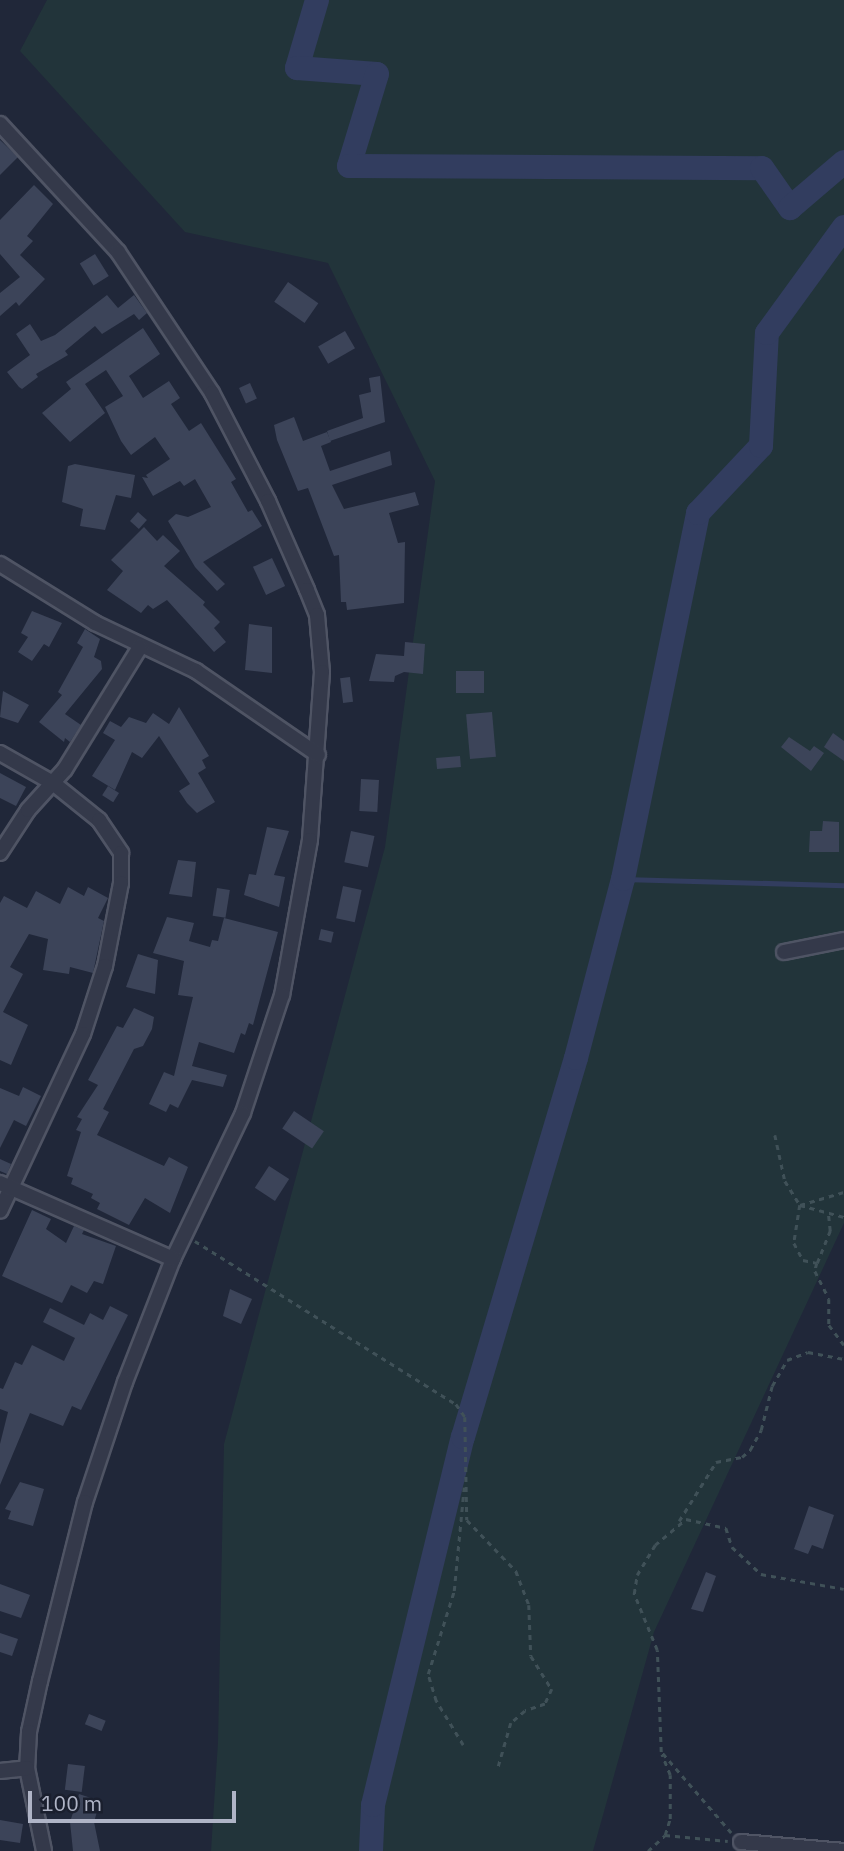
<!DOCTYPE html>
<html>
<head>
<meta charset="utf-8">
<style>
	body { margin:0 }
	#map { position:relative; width:844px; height:1851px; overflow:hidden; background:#202739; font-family:"IBM Plex Sans",sans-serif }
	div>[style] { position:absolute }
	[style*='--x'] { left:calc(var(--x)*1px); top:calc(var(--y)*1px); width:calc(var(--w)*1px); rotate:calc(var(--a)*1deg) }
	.green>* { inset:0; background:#22343a }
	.stream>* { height:4.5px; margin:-2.25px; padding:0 2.25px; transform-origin:2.25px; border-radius:2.25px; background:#323d5f }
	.river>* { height:24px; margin:-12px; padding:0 12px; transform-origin:12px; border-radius:12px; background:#323d5f }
	.building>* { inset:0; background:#3c4459; transform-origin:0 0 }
	.path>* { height:2.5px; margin-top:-1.25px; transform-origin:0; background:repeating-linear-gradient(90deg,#405158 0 5px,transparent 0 10px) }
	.roads { filter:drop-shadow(2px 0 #4f5464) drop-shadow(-2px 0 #4f5464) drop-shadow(0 2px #4f5464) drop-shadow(0 -2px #4f5464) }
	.minor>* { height:14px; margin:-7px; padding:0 7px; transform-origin:7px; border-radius:7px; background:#34394a }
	span { translate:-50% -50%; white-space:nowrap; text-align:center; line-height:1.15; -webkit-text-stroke:5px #1a1f2e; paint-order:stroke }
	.scale { position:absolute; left:28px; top:1791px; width:208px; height:32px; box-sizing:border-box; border:4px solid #afb4c6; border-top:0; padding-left:9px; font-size:21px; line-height:24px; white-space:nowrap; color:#afb4c6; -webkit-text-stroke:5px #1a1f2e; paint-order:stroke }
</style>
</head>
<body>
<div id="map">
	<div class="green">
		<i style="clip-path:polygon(47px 0,844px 0,844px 1223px,654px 1632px,593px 1851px,211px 1851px,218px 1742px,224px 1444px,385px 847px,435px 481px,328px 263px,185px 232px,20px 51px)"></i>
	</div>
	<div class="stream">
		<i style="--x:623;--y:879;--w:221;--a:1.6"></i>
	</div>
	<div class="river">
		<i style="--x:317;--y:0;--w:71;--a:106.4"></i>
		<i style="--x:297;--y:68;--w:80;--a:4.3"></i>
		<i style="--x:377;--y:74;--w:96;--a:106.9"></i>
		<i style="--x:349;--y:166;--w:413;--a:0.3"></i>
		<i style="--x:762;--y:168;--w:49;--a:55"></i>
		<i style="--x:790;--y:208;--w:71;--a:-40.4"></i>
		<i style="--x:371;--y:1851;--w:46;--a:-87.5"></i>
		<i style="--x:373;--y:1805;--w:379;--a:-76.3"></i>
		<i style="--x:463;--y:1437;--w:395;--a:-73.4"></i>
		<i style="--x:576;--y:1058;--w:185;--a:-75.3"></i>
		<i style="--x:623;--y:879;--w:374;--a:-78.4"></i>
		<i style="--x:698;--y:513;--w:92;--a:-46.8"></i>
		<i style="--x:761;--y:446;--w:113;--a:-87"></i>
		<i style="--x:767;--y:333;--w:131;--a:-54"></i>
	</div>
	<div class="building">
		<i style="clip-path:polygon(0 140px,18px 157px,0 175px)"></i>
		<i style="clip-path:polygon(34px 185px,53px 204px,27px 236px,33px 241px,20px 255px,45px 279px,19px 306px,16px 302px,0 316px,0 293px,20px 277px,0 254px,0 220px)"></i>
		<i style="left:95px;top:254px;width:26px;height:18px;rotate:58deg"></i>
		<i style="left:288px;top:282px;width:37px;height:24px;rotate:35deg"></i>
		<i style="clip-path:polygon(107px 295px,118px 308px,134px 295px,147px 313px,139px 320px,134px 314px,102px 334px,95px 326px,65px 351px,68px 355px,36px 374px,38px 377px,22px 389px,19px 387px,7px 372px,30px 355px,16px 334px,30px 324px,41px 341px,55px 335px)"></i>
		<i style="clip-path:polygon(143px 328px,160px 354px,129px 376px,143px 398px,169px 381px,180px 398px,171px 404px,189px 431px,201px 423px,236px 479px,231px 482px,248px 512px,252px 510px,262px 526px,203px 562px,225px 584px,217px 591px,195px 567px,168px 521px,176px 514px,188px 517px,211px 507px,195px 479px,184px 486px,180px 481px,153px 496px,142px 477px,148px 478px,146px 475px,170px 459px,155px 437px,131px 455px,121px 441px,105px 407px,123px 396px,106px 370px,85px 384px,105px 413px,70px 442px,42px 413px,71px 389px,66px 382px)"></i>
		<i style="left:345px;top:331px;width:20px;height:31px;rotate:60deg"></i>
		<i style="clip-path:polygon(380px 376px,385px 422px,330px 441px,327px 431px,363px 418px,359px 395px,371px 392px,369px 378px)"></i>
		<i style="left:250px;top:383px;width:17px;height:12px;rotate:66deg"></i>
		<i style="clip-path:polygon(294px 417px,303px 441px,327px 432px,331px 442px,321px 446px,330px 471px,390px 451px,392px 465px,332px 485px,344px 509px,415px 492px,419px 505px,389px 513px,398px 543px,405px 542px,404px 603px,347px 610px,346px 602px,341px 602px,339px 555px,334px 556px,308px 488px,298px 491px,277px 440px,274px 425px)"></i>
		<i style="clip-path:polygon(75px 464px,135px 475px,131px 498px,116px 495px,105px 530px,80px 526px,83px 509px,62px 502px,68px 466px)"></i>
		<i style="left:138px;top:512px;width:12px;height:12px;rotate:42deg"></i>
		<i style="clip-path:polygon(144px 527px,157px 541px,163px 535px,180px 551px,164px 566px,205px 602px,203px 605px,220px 622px,214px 628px,226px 642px,214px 652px,167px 600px,153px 609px,148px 605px,141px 613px,107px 590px,123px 571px,111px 560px)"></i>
		<i style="left:272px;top:558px;width:31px;height:21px;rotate:65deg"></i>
		<i style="clip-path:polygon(32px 611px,62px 623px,49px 647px,44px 644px,32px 661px,18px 652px,28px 637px,21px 633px)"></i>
		<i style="clip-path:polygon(249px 624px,272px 627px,272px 673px,245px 670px)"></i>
		<i style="clip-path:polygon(85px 629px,100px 639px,94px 657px,101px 661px,102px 669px,65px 714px,81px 725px,70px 742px,65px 738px,64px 742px,39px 722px,62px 695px,58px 692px,83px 647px,77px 643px)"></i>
		<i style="clip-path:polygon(405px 642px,425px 644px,423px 674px,404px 672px,395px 676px,394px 682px,369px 681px,376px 654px,404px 656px)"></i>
		<i style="left:484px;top:671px;width:22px;height:28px;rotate:90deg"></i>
		<i style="left:350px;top:677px;width:25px;height:10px;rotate:83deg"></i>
		<i style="clip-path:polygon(3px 691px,29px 705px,18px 723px,0 717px)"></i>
		<i style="clip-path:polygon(179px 707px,209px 756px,202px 760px,206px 768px,198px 773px,215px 802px,197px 813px,187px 803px,179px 791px,190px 784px,159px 736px,142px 758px,132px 752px,115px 790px,92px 776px,115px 740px,103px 733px,110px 721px,121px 727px,129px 717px,146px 723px,153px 713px,169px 724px)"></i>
		<i style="left:492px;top:712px;width:45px;height:26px;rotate:85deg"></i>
		<i style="clip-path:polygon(833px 733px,844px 741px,844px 761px,824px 747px)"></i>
		<i style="clip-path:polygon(789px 737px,810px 751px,814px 746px,824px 753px,811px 771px,781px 747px)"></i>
		<i style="left:460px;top:756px;width:11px;height:24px;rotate:85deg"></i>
		<i style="clip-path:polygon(0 773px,26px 787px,16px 806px,0 798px)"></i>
		<i style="left:361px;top:779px;width:18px;height:32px;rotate:3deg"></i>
		<i style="left:108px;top:786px;width:13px;height:11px;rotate:32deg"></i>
		<i style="clip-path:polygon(823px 821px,839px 822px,839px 852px,809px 852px,810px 831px,822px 831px)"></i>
		<i style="clip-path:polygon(267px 827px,289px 831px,274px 875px,285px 877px,279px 907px,244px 895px,249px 874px,256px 875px)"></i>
		<i style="left:351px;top:831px;width:24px;height:32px;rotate:12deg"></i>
		<i style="clip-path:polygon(178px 860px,196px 862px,192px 897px,169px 894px)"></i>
		<i style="left:343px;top:886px;width:19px;height:33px;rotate:12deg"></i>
		<i style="clip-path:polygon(68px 887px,84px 896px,88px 887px,108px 898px,98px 918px,104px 921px,93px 973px,70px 967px,69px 974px,43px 970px,48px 939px,29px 934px,10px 967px,23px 974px,3px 1012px,28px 1025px,11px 1065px,0 1060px,0 903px,4px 896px,27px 908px,36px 891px,60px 904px)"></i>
		<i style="left:217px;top:888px;width:13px;height:28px;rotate:9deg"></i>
		<i style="clip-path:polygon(167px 917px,194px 923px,189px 941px,210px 947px,212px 940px,218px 941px,224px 918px,278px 932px,253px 1025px,249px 1023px,245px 1035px,241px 1033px,234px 1053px,199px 1042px,192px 1066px,227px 1075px,223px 1087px,192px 1080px,178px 1108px,170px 1104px,166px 1112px,149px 1104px,164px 1072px,174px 1076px,193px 997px,178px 995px,184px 961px,153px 953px)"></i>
		<i style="left:321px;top:929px;width:13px;height:11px;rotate:13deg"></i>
		<i style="clip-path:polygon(138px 954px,158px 960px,155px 994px,126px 987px)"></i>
		<i style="clip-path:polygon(134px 1008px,154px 1017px,152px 1029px,143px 1046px,134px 1049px,103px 1109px,109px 1112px,97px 1135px,164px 1166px,169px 1157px,188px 1167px,170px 1213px,145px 1198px,129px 1225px,97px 1209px,100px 1203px,91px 1198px,93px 1194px,71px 1184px,73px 1178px,67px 1176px,81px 1132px,76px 1130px,82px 1119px,77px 1117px,98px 1085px,88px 1080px,117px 1026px,123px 1028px)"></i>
		<i style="clip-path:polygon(23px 1087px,41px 1096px,26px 1126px,14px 1120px,0 1148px,0 1088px,19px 1096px)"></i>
		<i style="left:294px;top:1111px;width:36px;height:21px;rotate:34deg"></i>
		<i style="clip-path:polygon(0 1159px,11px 1164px,7px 1174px,0 1171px)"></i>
		<i style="left:269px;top:1166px;width:24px;height:26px;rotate:33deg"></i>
		<i style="clip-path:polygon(32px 1210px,51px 1219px,46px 1229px,66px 1243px,74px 1226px,84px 1230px,82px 1234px,116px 1246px,103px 1284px,94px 1281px,87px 1293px,71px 1285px,62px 1303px,2px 1276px)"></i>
		<i style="clip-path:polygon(230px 1289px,252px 1299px,241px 1324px,223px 1316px)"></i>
		<i style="clip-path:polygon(110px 1306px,128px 1315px,81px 1410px,72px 1406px,63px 1426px,30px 1413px,0 1485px,0 1444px,8px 1412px,0 1409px,0 1388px,3px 1389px,15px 1362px,22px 1365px,32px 1345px,64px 1361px,75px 1338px,43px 1322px,50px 1308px,84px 1325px,90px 1313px,103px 1320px)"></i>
		<i style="clip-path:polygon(20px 1482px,44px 1489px,33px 1526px,8px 1519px,11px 1511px,5px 1509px)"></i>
		<i style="clip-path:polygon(809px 1506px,834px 1515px,823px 1549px,812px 1545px,808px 1554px,794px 1549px)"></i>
		<i style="clip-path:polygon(706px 1572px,716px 1576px,703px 1612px,691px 1609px)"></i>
		<i style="clip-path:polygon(0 1584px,30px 1595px,21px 1618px,0 1611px)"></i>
		<i style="clip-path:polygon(0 1633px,18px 1639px,12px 1656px,0 1652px)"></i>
		<i style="left:89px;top:1714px;width:18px;height:11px;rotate:22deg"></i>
		<i style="left:68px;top:1764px;width:17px;height:26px;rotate:7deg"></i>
		<i style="clip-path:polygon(79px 1794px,100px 1801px,94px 1822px,100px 1851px,73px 1851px,70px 1822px)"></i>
		<i style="clip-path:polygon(0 1820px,23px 1824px,20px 1843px,0 1840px)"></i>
	</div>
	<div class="path">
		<i style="--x:775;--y:1135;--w:47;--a:77.7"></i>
		<i style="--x:785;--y:1181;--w:28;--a:58"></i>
		<i style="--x:800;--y:1205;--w:38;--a:99"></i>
		<i style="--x:794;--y:1243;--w:19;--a:62"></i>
		<i style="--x:803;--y:1260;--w:14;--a:12"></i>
		<i style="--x:817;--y:1263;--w:8;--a:104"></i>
		<i style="--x:815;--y:1271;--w:31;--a:63"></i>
		<i style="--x:829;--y:1299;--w:26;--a:90"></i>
		<i style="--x:829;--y:1325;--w:25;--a:53"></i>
		<i style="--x:800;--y:1205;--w:46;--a:-16.5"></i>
		<i style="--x:800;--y:1205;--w:46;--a:15.3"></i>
		<i style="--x:195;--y:1241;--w:308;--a:32"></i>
		<i style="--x:456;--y:1404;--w:16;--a:55"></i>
		<i style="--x:465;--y:1417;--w:103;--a:88.9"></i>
		<i style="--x:467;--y:1520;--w:71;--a:46.1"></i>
		<i style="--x:516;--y:1571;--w:36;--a:69"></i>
		<i style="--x:529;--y:1605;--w:51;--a:87.8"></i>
		<i style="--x:531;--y:1656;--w:39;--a:58"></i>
		<i style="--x:552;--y:1689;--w:17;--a:115"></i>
		<i style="--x:545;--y:1704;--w:21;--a:161"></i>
		<i style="--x:525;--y:1711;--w:18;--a:139"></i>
		<i style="--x:511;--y:1723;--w:47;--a:106.1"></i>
		<i style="--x:817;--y:1263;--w:35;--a:-68"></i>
		<i style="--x:830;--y:1231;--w:19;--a:-96"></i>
		<i style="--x:679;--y:1521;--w:70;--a:-57.9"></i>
		<i style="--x:716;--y:1462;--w:26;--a:-11"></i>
		<i style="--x:742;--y:1457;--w:11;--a:-41"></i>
		<i style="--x:750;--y:1450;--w:23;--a:-61"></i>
		<i style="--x:761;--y:1430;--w:45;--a:-76"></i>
		<i style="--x:772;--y:1386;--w:30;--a:-60"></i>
		<i style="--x:787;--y:1360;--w:22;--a:-21"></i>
		<i style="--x:808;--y:1352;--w:37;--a:11"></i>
		<i style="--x:463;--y:1745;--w:52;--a:-121.5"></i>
		<i style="--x:436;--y:1701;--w:28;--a:-107"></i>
		<i style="--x:428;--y:1674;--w:87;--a:-72.6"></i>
		<i style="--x:454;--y:1591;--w:104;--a:-84.5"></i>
		<i style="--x:731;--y:1833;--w:107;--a:-130.8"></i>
		<i style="--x:661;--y:1752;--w:102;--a:-92.2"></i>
		<i style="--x:657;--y:1650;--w:61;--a:-112.3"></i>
		<i style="--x:634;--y:1594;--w:19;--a:-81"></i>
		<i style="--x:637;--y:1575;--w:35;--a:-59"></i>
		<i style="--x:655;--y:1545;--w:40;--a:-40"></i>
		<i style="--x:686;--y:1519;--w:41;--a:12.7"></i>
		<i style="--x:726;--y:1528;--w:20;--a:72"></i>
		<i style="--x:732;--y:1547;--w:40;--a:43"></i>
		<i style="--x:761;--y:1574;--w:84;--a:10.2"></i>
		<i style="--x:665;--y:1835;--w:63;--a:5.4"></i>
		<i style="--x:648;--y:1851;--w:23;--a:-43"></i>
		<i style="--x:665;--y:1835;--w:17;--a:-73"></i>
		<i style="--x:670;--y:1819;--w:44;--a:-90"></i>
		<i style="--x:670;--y:1775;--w:22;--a:-112"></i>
	</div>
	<div class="roads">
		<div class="minor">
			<i style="--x:0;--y:124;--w:174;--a:47.3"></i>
			<i style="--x:118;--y:252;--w:169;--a:56.3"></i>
			<i style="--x:212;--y:393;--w:122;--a:62.6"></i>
			<i style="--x:268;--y:501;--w:97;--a:66.3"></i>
			<i style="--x:307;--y:590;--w:27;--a:68"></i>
			<i style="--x:317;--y:615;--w:57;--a:85"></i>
			<i style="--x:322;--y:672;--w:168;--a:94.1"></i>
			<i style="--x:310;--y:840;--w:158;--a:100.2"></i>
			<i style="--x:282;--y:995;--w:124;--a:108.3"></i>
			<i style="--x:243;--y:1113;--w:162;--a:115.6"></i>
			<i style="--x:173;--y:1259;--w:132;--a:111.3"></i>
			<i style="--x:125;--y:1382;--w:126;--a:108.4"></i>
			<i style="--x:85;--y:1502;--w:185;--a:104.1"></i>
			<i style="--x:40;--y:1681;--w:52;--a:102.2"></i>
			<i style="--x:29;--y:1732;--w:36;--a:93"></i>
			<i style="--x:27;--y:1768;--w:85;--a:78.4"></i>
			<i style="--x:0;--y:564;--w:112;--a:31.8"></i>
			<i style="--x:95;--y:623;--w:112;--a:25.4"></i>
			<i style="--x:196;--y:671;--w:148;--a:34.5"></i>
			<i style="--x:0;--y:753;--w:61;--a:29.5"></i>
			<i style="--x:53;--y:783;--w:59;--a:38.8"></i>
			<i style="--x:99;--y:820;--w:40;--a:56"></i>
			<i style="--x:121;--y:853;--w:30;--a:90"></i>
			<i style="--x:121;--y:883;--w:85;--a:100.9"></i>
			<i style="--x:105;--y:966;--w:71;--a:107.9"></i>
			<i style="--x:83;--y:1034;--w:195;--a:115.1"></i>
			<i style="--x:0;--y:853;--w:51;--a:-56.9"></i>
			<i style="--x:28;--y:810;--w:55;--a:-47.9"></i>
			<i style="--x:65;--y:769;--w:143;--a:-58.4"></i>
			<i style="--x:784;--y:952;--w:61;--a:-11.3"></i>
			<i style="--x:0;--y:1183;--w:189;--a:23.7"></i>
			<i style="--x:0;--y:1771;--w:27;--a:-6"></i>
			<i style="--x:741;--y:1842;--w:103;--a:5"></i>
		</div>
	</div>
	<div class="scale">100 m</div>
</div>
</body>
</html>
